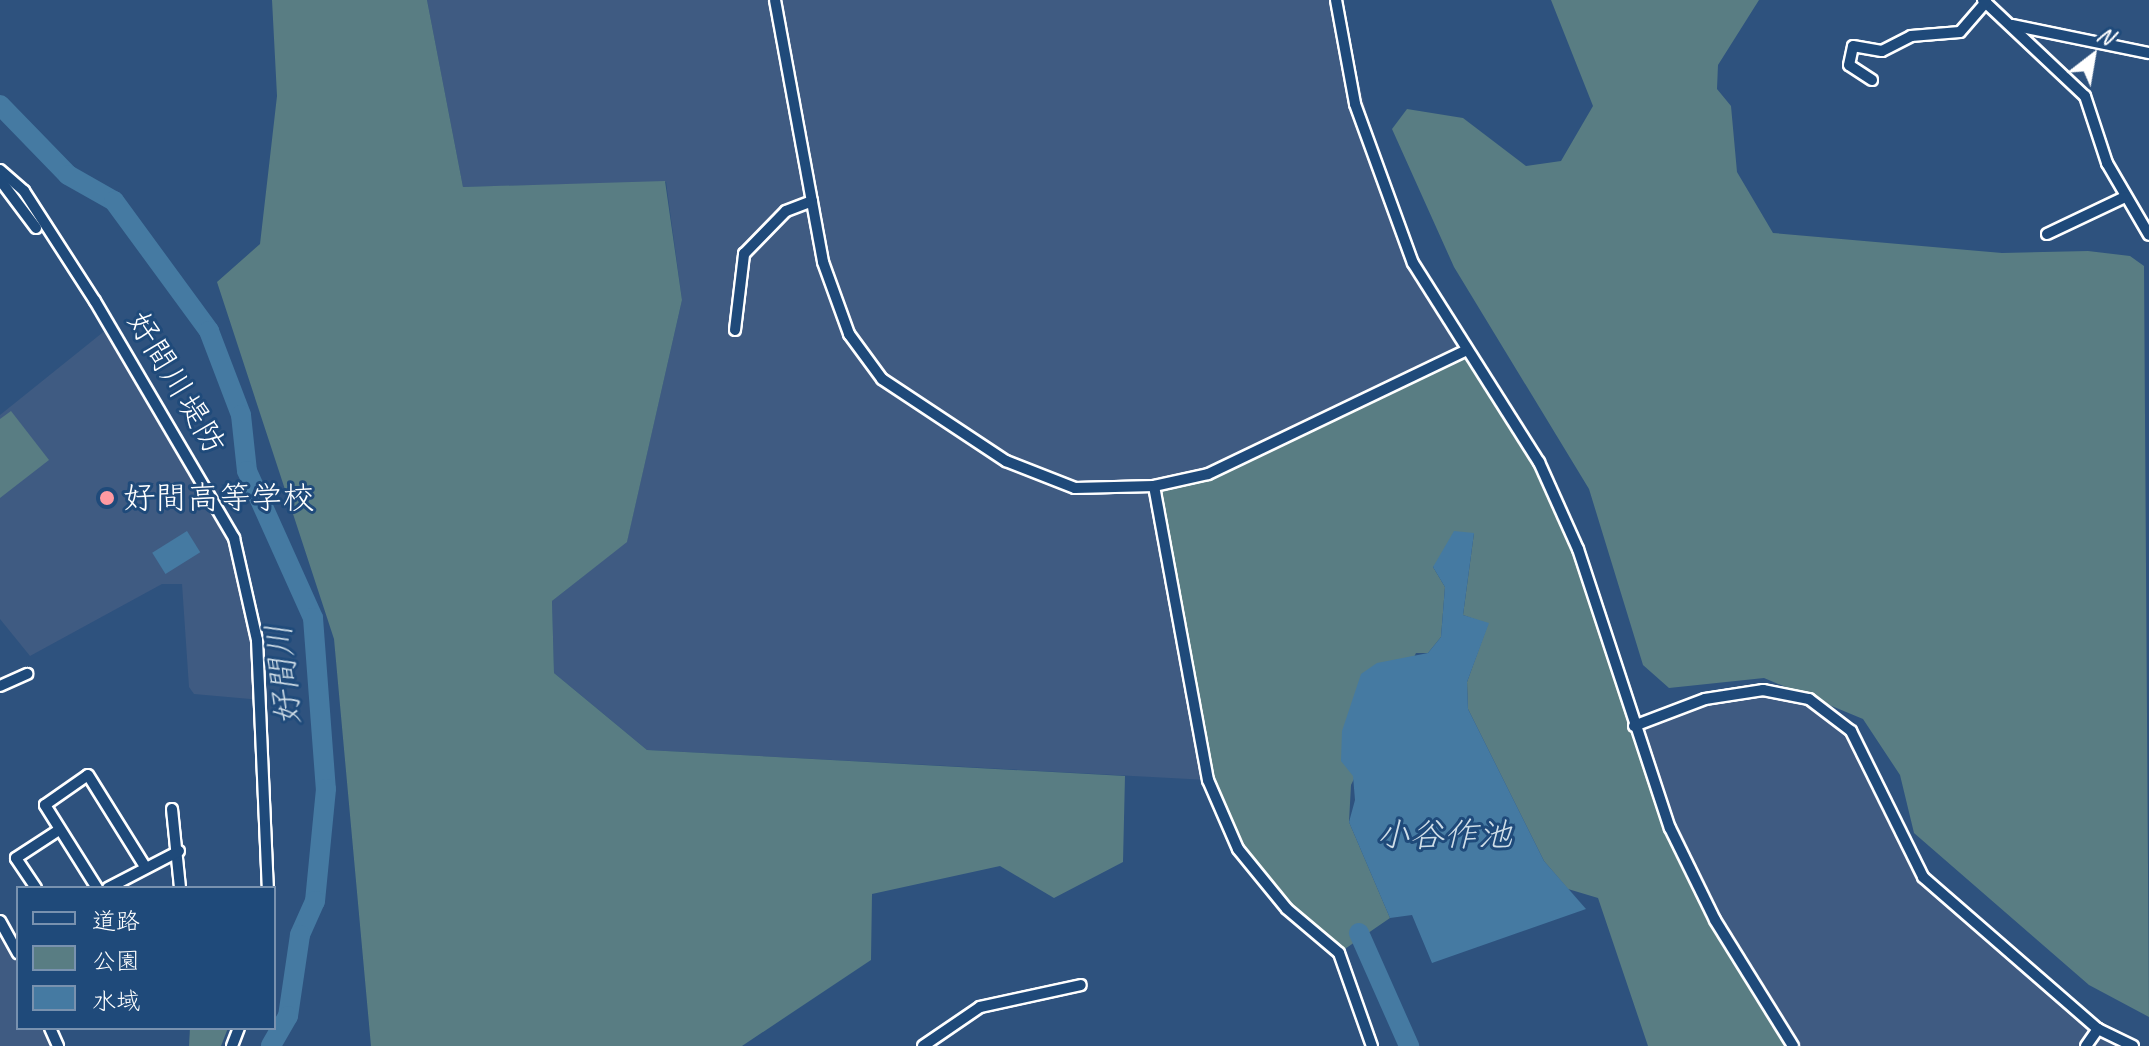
<!DOCTYPE html>
<html>
<head>
<meta charset="utf-8">
<style>
	body { margin:0 }
	#map { position:relative; width:2149px; height:1046px; overflow:hidden; background:#2e527e; font-family:Caveat,"Klee One",sans-serif }
	div>[style] { position:absolute }
	[style*='--x'] { left:calc(var(--x)*1px); top:calc(var(--y)*1px); width:calc(var(--w)*1px); rotate:calc(var(--a)*1deg) }
	.built>* { inset:0; background:#3f5b82 }
	.green>* { inset:0; background:#597d83 }
	.water>* { inset:0; background:#457aa2; transform-origin:0 0 }
	.river>* { height:20px; margin:-10px; padding:0 10px; transform-origin:10px; border-radius:10px; background:#457aa2 }
	.roads { filter:drop-shadow(2px 0 #fff) drop-shadow(-2px 0 #fff) drop-shadow(0 2px #fff) drop-shadow(0 -2px #fff) }
	.minor>* { height:10px; margin:-5px; padding:0 5px; transform-origin:5px; border-radius:5px; background:#1f4a7a }
	.dots>* { width:22px; height:22px; translate:-50% -50%; box-sizing:border-box; border:4px solid #1f4a7a; border-radius:50% }
	span { translate:-50% -50%; white-space:nowrap; text-align:center; line-height:1.15; -webkit-text-stroke:6px #1f4a7a; paint-order:stroke }
	.street-label { font-size:32px; color:#fff }
	.poi-label { font-size:32px; color:#fff }
	.left { translate:0 -50%; text-align:left }
	.water-label { font-size:34px; color:#d0dee8; font-style:italic }
	.legend { position:absolute; left:16px; top:886px; width:260px; height:144px; box-sizing:border-box; background:#1f4a7a; border:2px solid #7992af; margin:0; padding:10px 14px; list-style:none; font-size:24px; color:#fff }
	.legend li { display:flex; align-items:center; gap:16px; height:40px }
	.legend b { width:40px; border:2px solid #7992af }
	.north { position:absolute; left:2053px; top:16px; width:80px; height:80px; -webkit-text-stroke:6px #1f4a7a; paint-order:stroke; rotate:31deg; font-size:22px; font-weight:700; line-height:32px; text-align:center; color:#fff }
	.north::after { content:''; display:block; margin:auto; width:28px; height:36px; background:#fff; clip-path:polygon(50% 0,100% 100%,50% 72%,0 100%) }
</style>
</head>
<body>
<div id="map">
	<div class="built">
		<i style="clip-path:polygon(427px 0,1338px 0,1391px 208px,1465px 351px,1208px 780px,647px 750px,554px 673px,552px 601px,627px 541px,682px 300px,666px 182px,463px 187px)"></i>
		<i style="clip-path:polygon(107px 329px,193px 458px,234px 538px,261px 700px,194px 694px,189px 687px,182px 584px,162px 584px,30px 656px,0 619px,0 415px)"></i>
		<i style="clip-path:polygon(1763px 690px,1809px 699px,1851px 731px,1923px 877px,2087px 1019px,2133px 1046px,1793px 1046px,1715px 920px,1670px 828px,1634px 726px,1705px 699px)"></i>
		<i style="clip-path:polygon(0 935px,18px 964px,18px 1028px,45px 1028px,52px 1046px,0 1046px)"></i>
	</div>
	<div class="green">
		<i style="clip-path:polygon(272px 0,427px 0,463px 187px,665px 181px,682px 300px,627px 542px,552px 601px,554px 673px,647px 750px,1125px 776px,1123px 862px,1054px 898px,1000px 866px,872px 894px,871px 960px,742px 1046px,371px 1046px,334px 639px,217px 282px,260px 244px,277px 96px)"></i>
		<i style="clip-path:polygon(1551px 0,1759px 0,1718px 65px,1717px 89px,1731px 106px,1737px 172px,1773px 233px,2002px 253px,2088px 251px,2130px 256px,2144px 266px,2149px 1017px,2089px 985px,1914px 833px,1900px 775px,1863px 719px,1764px 678px,1669px 688px,1643px 665px,1589px 489px,1454px 267px,1392px 129px,1407px 109px,1463px 118px,1526px 166px,1561px 161px,1593px 106px)"></i>
		<i style="clip-path:polygon(1465px 351px,1539px 462px,1578px 549px,1670px 828px,1715px 920px,1793px 1046px,1648px 1046px,1598px 898px,1568px 889px,1544px 861px,1468px 709px,1467px 682px,1488px 624px,1463px 615px,1474px 533px,1433px 567px,1445px 587px,1441px 637px,1428px 653px,1416px 653px,1351px 785px,1349px 822px,1390px 918px,1339px 953px,1287px 909px,1238px 849px,1208px 780px,1154px 486px,1208px 474px)"></i>
		<i style="clip-path:polygon(11px 411px,49px 460px,0 498px,0 419px)"></i>
		<i style="clip-path:polygon(190px 1028px,228px 1028px,221px 1046px,189px 1046px)"></i>
	</div>
	<div class="water">
		<i style="left:187px;top:531px;width:25px;height:41px;rotate:58deg"></i>
		<i style="clip-path:polygon(1454px 531px,1474px 533px,1463px 615px,1489px 623px,1467px 682px,1468px 709px,1544px 861px,1586px 909px,1432px 963px,1412px 915px,1390px 918px,1349px 822px,1355px 800px,1353px 776px,1341px 761px,1342px 731px,1361px 674px,1377px 663px,1428px 653px,1441px 637px,1445px 587px,1433px 567px)"></i>
	</div>
	<div class="river">
		<i style="--x:0;--y:105;--w:98;--a:45.8"></i>
		<i style="--x:68;--y:175;--w:53;--a:29.5"></i>
		<i style="--x:114;--y:201;--w:161;--a:53.8"></i>
		<i style="--x:209;--y:331;--w:90;--a:69.1"></i>
		<i style="--x:241;--y:415;--w:56;--a:83.9"></i>
		<i style="--x:247;--y:471;--w:161;--a:65.8"></i>
		<i style="--x:313;--y:618;--w:171;--a:85.7"></i>
		<i style="--x:326;--y:789;--w:113;--a:95.6"></i>
		<i style="--x:315;--y:901;--w:37;--a:114"></i>
		<i style="--x:300;--y:935;--w:82;--a:98.4"></i>
		<i style="--x:288;--y:1016;--w:34;--a:120"></i>
		<i style="--x:1359;--y:933;--w:124;--a:66.1"></i>
	</div>
	<div class="roads">
		<div class="minor">
			<i style="--x:775;--y:0;--w:266;--a:79.6"></i>
			<i style="--x:823;--y:262;--w:77;--a:70.1"></i>
			<i style="--x:849;--y:334;--w:56;--a:53.7"></i>
			<i style="--x:882;--y:379;--w:149;--a:33.5"></i>
			<i style="--x:1006;--y:461;--w:74;--a:21.4"></i>
			<i style="--x:1075;--y:488;--w:79;--a:-1.5"></i>
			<i style="--x:1154;--y:486;--w:55;--a:-12.5"></i>
			<i style="--x:1208;--y:474;--w:285;--a:-25.6"></i>
			<i style="--x:1336;--y:0;--w:106;--a:79.6"></i>
			<i style="--x:1355;--y:104;--w:169;--a:70"></i>
			<i style="--x:1413;--y:263;--w:236;--a:57.7"></i>
			<i style="--x:1539;--y:462;--w:95;--a:65.9"></i>
			<i style="--x:1578;--y:549;--w:294;--a:71.8"></i>
			<i style="--x:1670;--y:828;--w:102;--a:63.9"></i>
			<i style="--x:1715;--y:920;--w:148;--a:58.2"></i>
			<i style="--x:1983;--y:0;--w:140;--a:43.3"></i>
			<i style="--x:2085;--y:96;--w:71;--a:71.8"></i>
			<i style="--x:2107;--y:163;--w:83;--a:59.7"></i>
			<i style="--x:2012;--y:25;--w:140;--a:11.6"></i>
			<i style="--x:1872;--y:80;--w:27;--a:-147"></i>
			<i style="--x:1849;--y:65;--w:19;--a:-78"></i>
			<i style="--x:1853;--y:46;--w:29;--a:10"></i>
			<i style="--x:1882;--y:51;--w:33;--a:-27"></i>
			<i style="--x:1911;--y:36;--w:49;--a:-4.7"></i>
			<i style="--x:1960;--y:32;--w:40;--a:-49"></i>
			<i style="--x:0;--y:170;--w:32;--a:41"></i>
			<i style="--x:24;--y:191;--w:131;--a:57.2"></i>
			<i style="--x:95;--y:301;--w:275;--a:59.6"></i>
			<i style="--x:234;--y:538;--w:105;--a:77.3"></i>
			<i style="--x:257;--y:640;--w:248;--a:87.5"></i>
			<i style="--x:0;--y:180;--w:60;--a:53.1"></i>
			<i style="--x:2047;--y:234;--w:86;--a:-25.4"></i>
			<i style="--x:735;--y:330;--w:77;--a:-83.2"></i>
			<i style="--x:744;--y:254;--w:60;--a:-45.7"></i>
			<i style="--x:786;--y:211;--w:28;--a:-21"></i>
			<i style="--x:1154;--y:486;--w:299;--a:79.6"></i>
			<i style="--x:1208;--y:780;--w:75;--a:66.5"></i>
			<i style="--x:1238;--y:849;--w:77;--a:50.8"></i>
			<i style="--x:1287;--y:909;--w:68;--a:40.2"></i>
			<i style="--x:1339;--y:953;--w:99;--a:70.5"></i>
			<i style="--x:0;--y:686;--w:30;--a:-24"></i>
			<i style="--x:1634;--y:726;--w:76;--a:-20.8"></i>
			<i style="--x:1705;--y:699;--w:59;--a:-8.8"></i>
			<i style="--x:1763;--y:690;--w:47;--a:11.1"></i>
			<i style="--x:1809;--y:699;--w:53;--a:37.3"></i>
			<i style="--x:1851;--y:731;--w:163;--a:63.7"></i>
			<i style="--x:1923;--y:877;--w:232;--a:41"></i>
			<i style="--x:2098;--y:1029;--w:39;--a:26"></i>
			<i style="--x:172;--y:809;--w:79;--a:84.2"></i>
			<i style="--x:36;--y:888;--w:36;--a:-124"></i>
			<i style="--x:16;--y:858;--w:51;--a:-33.1"></i>
			<i style="--x:97;--y:888;--w:98;--a:-122.1"></i>
			<i style="--x:45;--y:805;--w:52;--a:-34.9"></i>
			<i style="--x:88;--y:775;--w:106;--a:58.1"></i>
			<i style="--x:108;--y:888;--w:80;--a:-27.5"></i>
			<i style="--x:0;--y:921;--w:37;--a:61"></i>
			<i style="--x:50;--y:1028;--w:20;--a:66"></i>
			<i style="--x:232;--y:1046;--w:19;--a:-69"></i>
			<i style="--x:923;--y:1046;--w:69;--a:-34.4"></i>
			<i style="--x:980;--y:1007;--w:103;--a:-12.3"></i>
			<i style="--x:2086;--y:1046;--w:21;--a:-55"></i>
		</div>
	</div>
	<div class="dots">
		<i style="left:107px;top:498px;background:#ff9aa2"></i>
	</div>
	<div class="street-label">
		<span style="left:176px;top:383px;rotate:59deg">好間川堤防</span>
	</div>
	<div class="poi-label">
		<span class="left" style="left:123px;top:498px">好間高等学校</span>
	</div>
	<div class="water-label">
		<span style="left:283px;top:675px;rotate:-96deg">好間川</span>
		<span style="left:1444px;top:835px">小谷作池</span>
	</div>
	<ul class="legend">
	<li><b style="height:10px;background:#1f4a7a"></b>道路</li>
	<li><b style="height:22px;background:#597d83"></b>公園</li>
	<li><b style="height:22px;background:#457aa2"></b>水域</li>
	</ul>
	<div class="north">N</div>
</div>
</body>
</html>
